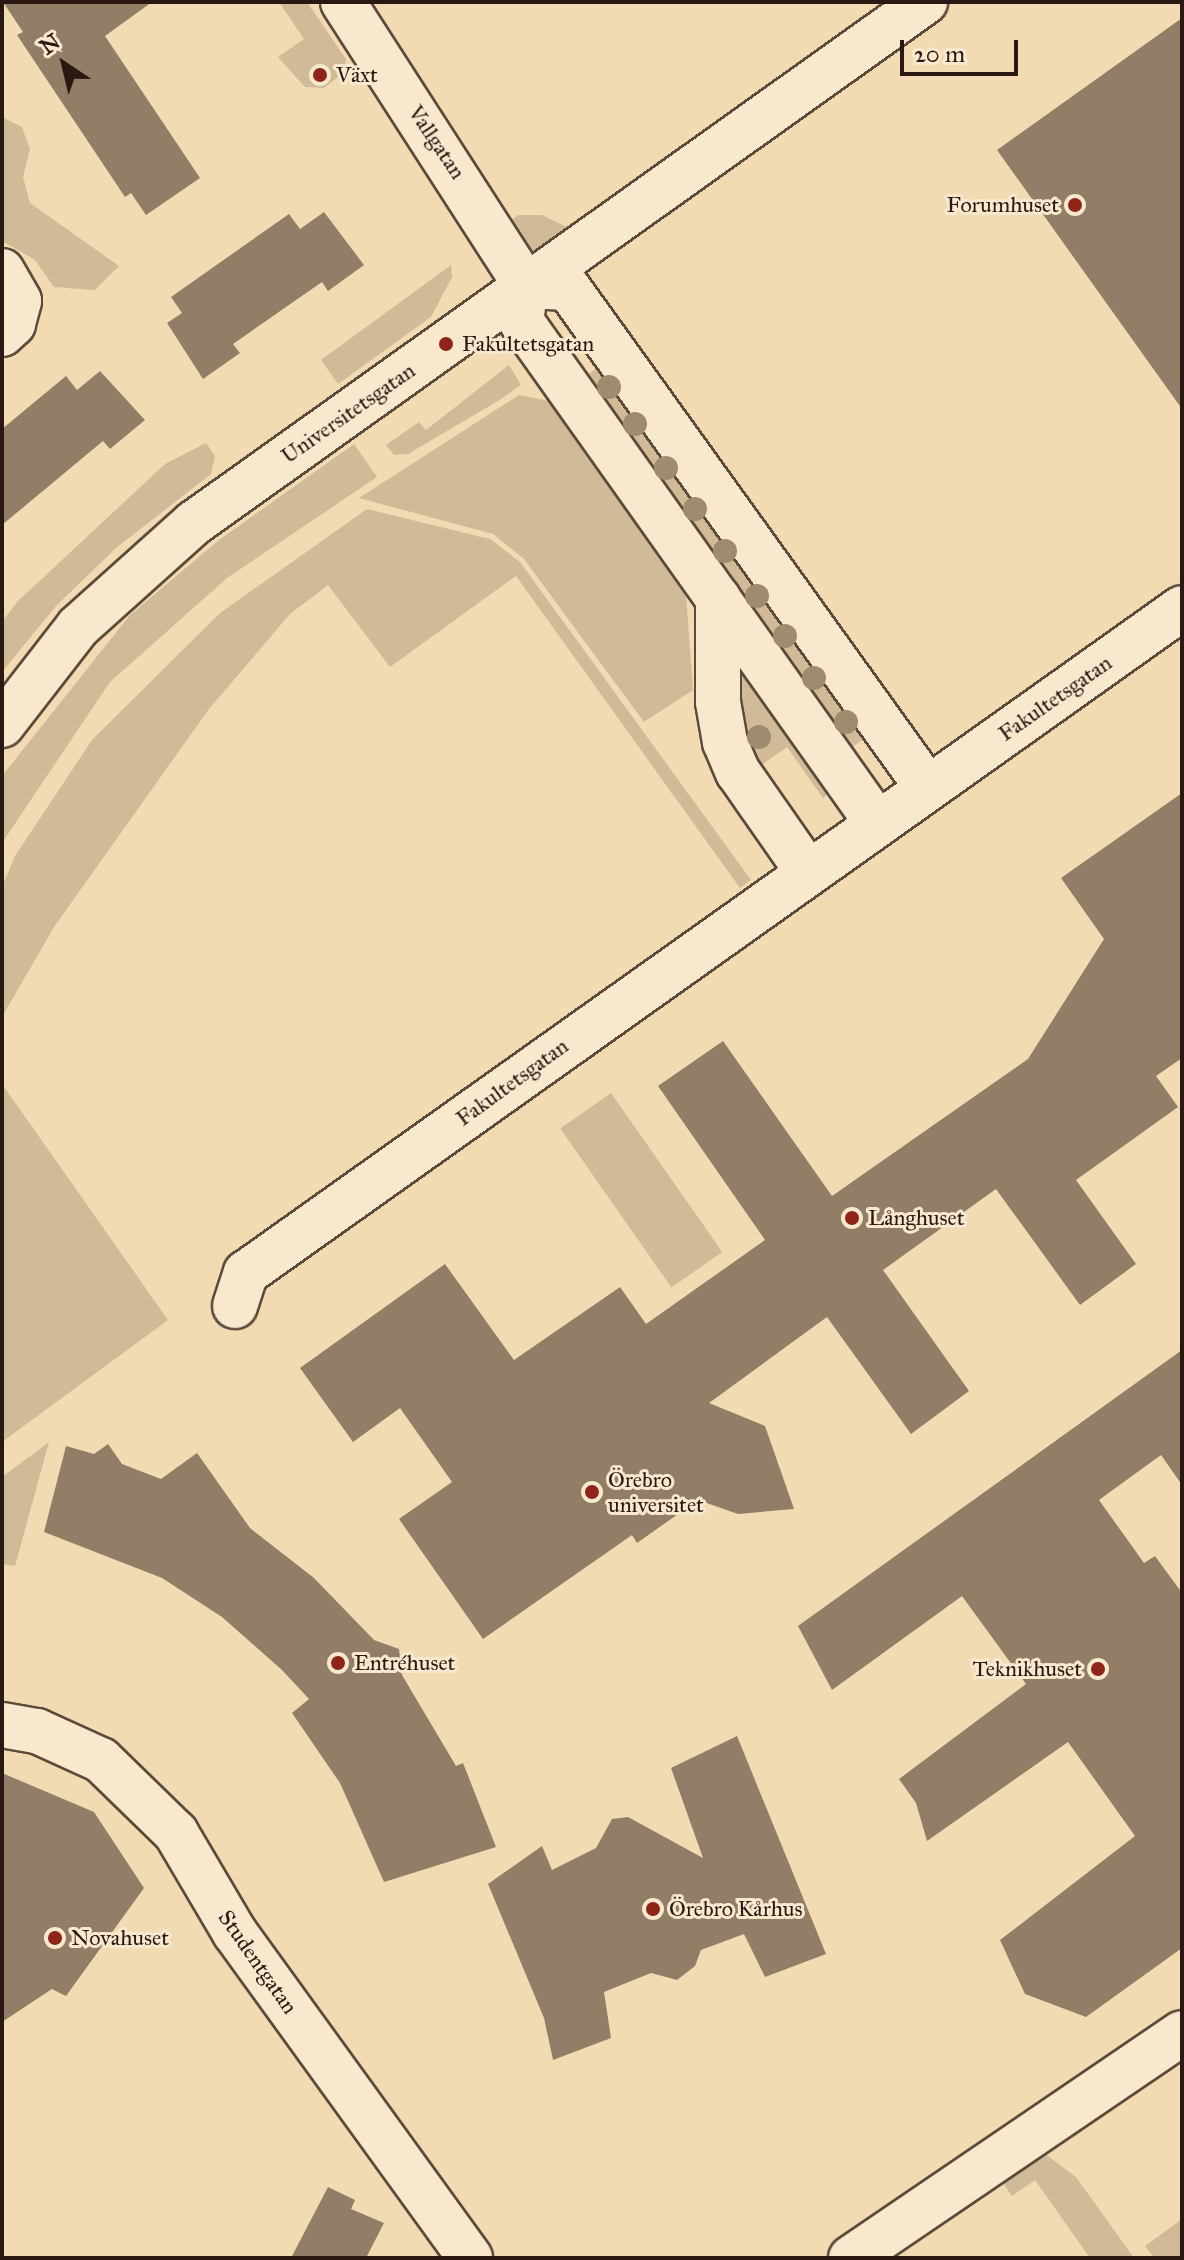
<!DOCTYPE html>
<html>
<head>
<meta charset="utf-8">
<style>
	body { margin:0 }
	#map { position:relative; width:1184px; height:2260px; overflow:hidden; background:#f2dbb3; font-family:"IM FELL Great Primer",serif }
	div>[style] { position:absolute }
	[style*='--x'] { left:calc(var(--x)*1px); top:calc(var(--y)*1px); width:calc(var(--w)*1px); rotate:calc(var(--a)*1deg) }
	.green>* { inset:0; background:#d0ba98; transform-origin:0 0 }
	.building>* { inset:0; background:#927e66 }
	.roads { filter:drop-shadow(2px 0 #5c4a3a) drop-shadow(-2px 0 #5c4a3a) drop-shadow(0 2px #5c4a3a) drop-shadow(0 -2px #5c4a3a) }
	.minor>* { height:44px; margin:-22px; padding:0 22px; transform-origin:22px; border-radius:22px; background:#f7e8ce }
	.trees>* { width:24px; height:24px; margin:-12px; border-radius:50%; background:#a08b70 }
	.dots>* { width:22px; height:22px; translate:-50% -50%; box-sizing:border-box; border:4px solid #f7e8ce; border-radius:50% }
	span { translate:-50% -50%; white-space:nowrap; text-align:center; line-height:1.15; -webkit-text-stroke:6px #f7e8ce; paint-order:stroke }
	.poi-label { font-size:22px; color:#2a1912 }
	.left { translate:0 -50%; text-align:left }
	.right { translate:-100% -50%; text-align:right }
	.street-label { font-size:22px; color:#2a1912 }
	.frame { position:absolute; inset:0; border:4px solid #2a1912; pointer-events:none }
	.north { position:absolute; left:24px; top:24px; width:80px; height:80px; -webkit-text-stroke:6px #f7e8ce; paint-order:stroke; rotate:325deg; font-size:22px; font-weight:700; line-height:32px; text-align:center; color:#2a1912 }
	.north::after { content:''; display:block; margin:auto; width:28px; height:36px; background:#2a1912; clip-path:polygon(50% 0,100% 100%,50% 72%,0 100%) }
	.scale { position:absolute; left:900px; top:40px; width:118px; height:36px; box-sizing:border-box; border:4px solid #2a1912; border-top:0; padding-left:10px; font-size:24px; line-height:28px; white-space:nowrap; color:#2a1912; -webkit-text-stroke:6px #f7e8ce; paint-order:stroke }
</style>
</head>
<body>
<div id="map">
	<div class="green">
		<i style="clip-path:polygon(279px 2px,307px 2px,346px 59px,343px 73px,324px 88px,305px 87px,278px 57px,304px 39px)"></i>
		<i style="clip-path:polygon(2px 117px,22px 127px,30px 149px,23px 177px,30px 203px,119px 266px,95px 290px,54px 287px,35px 260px,2px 241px)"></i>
		<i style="clip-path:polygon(518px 215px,542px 215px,581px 234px,533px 252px,513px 246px,500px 229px)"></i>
		<i style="clip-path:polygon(451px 265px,452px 277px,431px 317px,338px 384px,321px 360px)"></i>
		<i style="left:607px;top:361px;width:457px;height:24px;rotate:55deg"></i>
		<i style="clip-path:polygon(509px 365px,521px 385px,498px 401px,408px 454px,394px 455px,386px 445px,419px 422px,426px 430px)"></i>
		<i style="clip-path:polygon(519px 395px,559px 403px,685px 580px,693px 690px,644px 722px,524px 559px,493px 534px,359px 498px)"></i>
		<i style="clip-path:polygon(206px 443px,215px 456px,211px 474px,116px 548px,56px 606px,2px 672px,2px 622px,17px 602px,165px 464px)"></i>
		<i style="clip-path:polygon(354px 444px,377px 477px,227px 578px,110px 682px,2px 843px,2px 776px,130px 615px,219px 540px)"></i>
		<i style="clip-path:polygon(367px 509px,490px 539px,520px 562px,751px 880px,740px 888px,516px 576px,390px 667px,328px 585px,290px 614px,209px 709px,54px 927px,2px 1017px,2px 887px,15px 856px,92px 740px,220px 613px)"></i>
		<i style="clip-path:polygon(745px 647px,832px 791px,823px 798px,787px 747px,753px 771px,733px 705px)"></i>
		<i style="clip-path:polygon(2px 1084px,168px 1320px,2px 1442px)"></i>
		<i style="left:611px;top:1093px;width:194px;height:62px;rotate:55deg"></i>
		<i style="clip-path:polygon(49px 1442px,15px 1566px,2px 1564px,2px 1477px)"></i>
		<i style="clip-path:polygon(1045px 2154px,1076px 2177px,1134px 2258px,1090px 2258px,1035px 2180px,1012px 2196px,1003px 2183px)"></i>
		<i style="clip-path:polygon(1182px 2219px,1182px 2258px,1154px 2258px,1145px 2246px)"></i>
	</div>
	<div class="building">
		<i style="clip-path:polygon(3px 2px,152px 2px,105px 36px,200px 178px,146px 215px,131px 193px,125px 197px,17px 35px,23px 32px)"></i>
		<i style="clip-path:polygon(1182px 18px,1182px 409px,997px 150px)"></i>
		<i style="clip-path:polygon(324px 212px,364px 265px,328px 291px,322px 282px,233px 344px,240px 353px,203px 379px,167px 323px,182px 313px,171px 297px,289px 214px,300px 229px)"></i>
		<i style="clip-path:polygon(100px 371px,145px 420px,110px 449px,103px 441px,2px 525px,2px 429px,66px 376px,77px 390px)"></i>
		<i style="clip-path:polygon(1182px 793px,1182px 1058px,1156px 1076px,1178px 1107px,1076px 1180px,1136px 1264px,1080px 1305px,996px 1189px,883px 1270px,969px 1391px,911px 1434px,827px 1317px,709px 1403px,765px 1426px,794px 1509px,738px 1514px,698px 1500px,637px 1543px,632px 1535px,483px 1639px,399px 1519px,452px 1482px,400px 1408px,353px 1442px,300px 1368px,445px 1264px,514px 1360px,620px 1287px,646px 1324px,765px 1240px,658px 1086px,723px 1041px,832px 1196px,1028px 1059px,1104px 939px,1061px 878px)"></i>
		<i style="clip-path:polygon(1182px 1350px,1182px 1485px,1161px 1455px,1099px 1500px,1144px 1563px,1155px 1556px,1182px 1593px,1182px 1948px,1086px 2017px,1025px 1994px,1000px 1940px,1135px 1836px,1068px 1742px,927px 1841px,916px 1803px,899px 1779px,1026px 1684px,962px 1596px,832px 1690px,798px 1626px)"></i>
		<i style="clip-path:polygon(108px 1444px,122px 1464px,161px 1479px,197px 1453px,250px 1528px,314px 1578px,374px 1640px,399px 1649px,402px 1675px,456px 1766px,463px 1763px,496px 1847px,384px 1882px,340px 1783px,292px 1713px,309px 1699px,282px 1670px,222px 1617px,162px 1578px,44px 1532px,66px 1446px,94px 1454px)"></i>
		<i style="clip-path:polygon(737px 1736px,826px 1954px,765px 1977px,744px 1934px,701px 1950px,695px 1966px,677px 1980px,651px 1973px,604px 1992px,611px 2038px,553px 2060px,544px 2018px,488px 1884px,542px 1846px,552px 1870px,596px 1848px,612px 1819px,628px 1817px,703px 1858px,671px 1768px)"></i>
		<i style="clip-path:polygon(2px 1773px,94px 1812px,144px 1888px,66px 1996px,52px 1989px,2px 2022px)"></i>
		<i style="clip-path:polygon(328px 2187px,355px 2200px,351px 2209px,384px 2223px,366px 2258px,291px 2258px)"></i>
	</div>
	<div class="roads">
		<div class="minor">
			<i style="--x:343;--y:2;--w:338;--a:57.2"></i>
			<i style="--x:2;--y:271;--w:34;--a:60"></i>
			<i style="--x:19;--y:301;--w:24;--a:105"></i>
			<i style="--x:13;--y:324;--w:15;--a:138"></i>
			<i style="--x:526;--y:286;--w:42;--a:2.7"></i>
			<i style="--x:568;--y:288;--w:615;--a:54.27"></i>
			<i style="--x:526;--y:286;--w:35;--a:98"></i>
			<i style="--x:521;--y:321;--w:612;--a:54.65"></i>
			<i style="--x:718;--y:598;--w:104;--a:90"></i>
			<i style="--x:718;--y:702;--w:41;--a:80.1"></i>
			<i style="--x:725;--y:742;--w:33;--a:67"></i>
			<i style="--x:738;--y:772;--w:121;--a:55.1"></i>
			<i style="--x:2;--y:725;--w:124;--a:-52.2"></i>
			<i style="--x:78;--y:627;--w:156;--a:-41.9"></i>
			<i style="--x:194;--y:523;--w:898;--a:-35.48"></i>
			<i style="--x:235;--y:1306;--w:35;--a:-72"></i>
			<i style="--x:246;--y:1273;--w:1148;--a:-35.39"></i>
			<i style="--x:2;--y:1725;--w:36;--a:10"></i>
			<i style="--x:37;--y:1731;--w:70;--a:24.4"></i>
			<i style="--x:101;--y:1760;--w:105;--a:44.2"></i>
			<i style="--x:176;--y:1833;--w:116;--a:59.5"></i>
			<i style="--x:235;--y:1933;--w:401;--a:54.1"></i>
			<i style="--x:851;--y:2258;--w:400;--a:-34.2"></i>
		</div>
	</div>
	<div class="trees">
		<i style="left:609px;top:387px"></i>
		<i style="left:635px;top:424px"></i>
		<i style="left:666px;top:468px"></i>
		<i style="left:695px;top:509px"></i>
		<i style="left:725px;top:551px"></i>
		<i style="left:757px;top:596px"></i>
		<i style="left:785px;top:636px"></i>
		<i style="left:814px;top:678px"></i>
		<i style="left:846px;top:722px"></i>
		<i style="left:759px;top:737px"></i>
	</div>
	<div class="dots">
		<i style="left:320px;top:75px;background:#8f2418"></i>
		<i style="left:1075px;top:205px;background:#8f2418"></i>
		<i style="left:446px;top:344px;background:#8f2418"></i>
		<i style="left:852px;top:1218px;background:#8f2418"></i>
		<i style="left:592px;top:1492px;background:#8f2418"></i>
		<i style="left:338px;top:1663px;background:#8f2418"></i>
		<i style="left:1098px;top:1669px;background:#8f2418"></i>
		<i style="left:653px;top:1909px;background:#8f2418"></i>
		<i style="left:55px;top:1938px;background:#8f2418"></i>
	</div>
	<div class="poi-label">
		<span class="left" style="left:336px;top:75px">Växt</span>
		<span class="right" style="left:1059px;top:205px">Forumhuset</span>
		<span class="left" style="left:462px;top:344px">Fakultetsgatan</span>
		<span class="left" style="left:868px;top:1218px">Långhuset</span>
		<span class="left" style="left:608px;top:1492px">Örebro<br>universitet</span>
		<span class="left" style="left:354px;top:1663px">Entréhuset</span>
		<span class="right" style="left:1082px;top:1669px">Teknikhuset</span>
		<span class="left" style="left:669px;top:1909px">Örebro Kårhus</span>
		<span class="left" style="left:71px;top:1938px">Novahuset</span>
	</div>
	<div class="street-label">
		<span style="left:437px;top:142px;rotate:56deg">Vallgatan</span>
		<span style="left:348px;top:413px;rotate:-35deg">Universitetsgatan</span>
		<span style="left:1055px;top:698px;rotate:-35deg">Fakultetsgatan</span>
		<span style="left:512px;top:1082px;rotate:-36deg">Fakultetsgatan</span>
		<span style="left:258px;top:1962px;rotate:55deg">Studentgatan</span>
	</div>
	<div class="frame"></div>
	<div class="north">N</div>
	<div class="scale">20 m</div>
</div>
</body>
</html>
